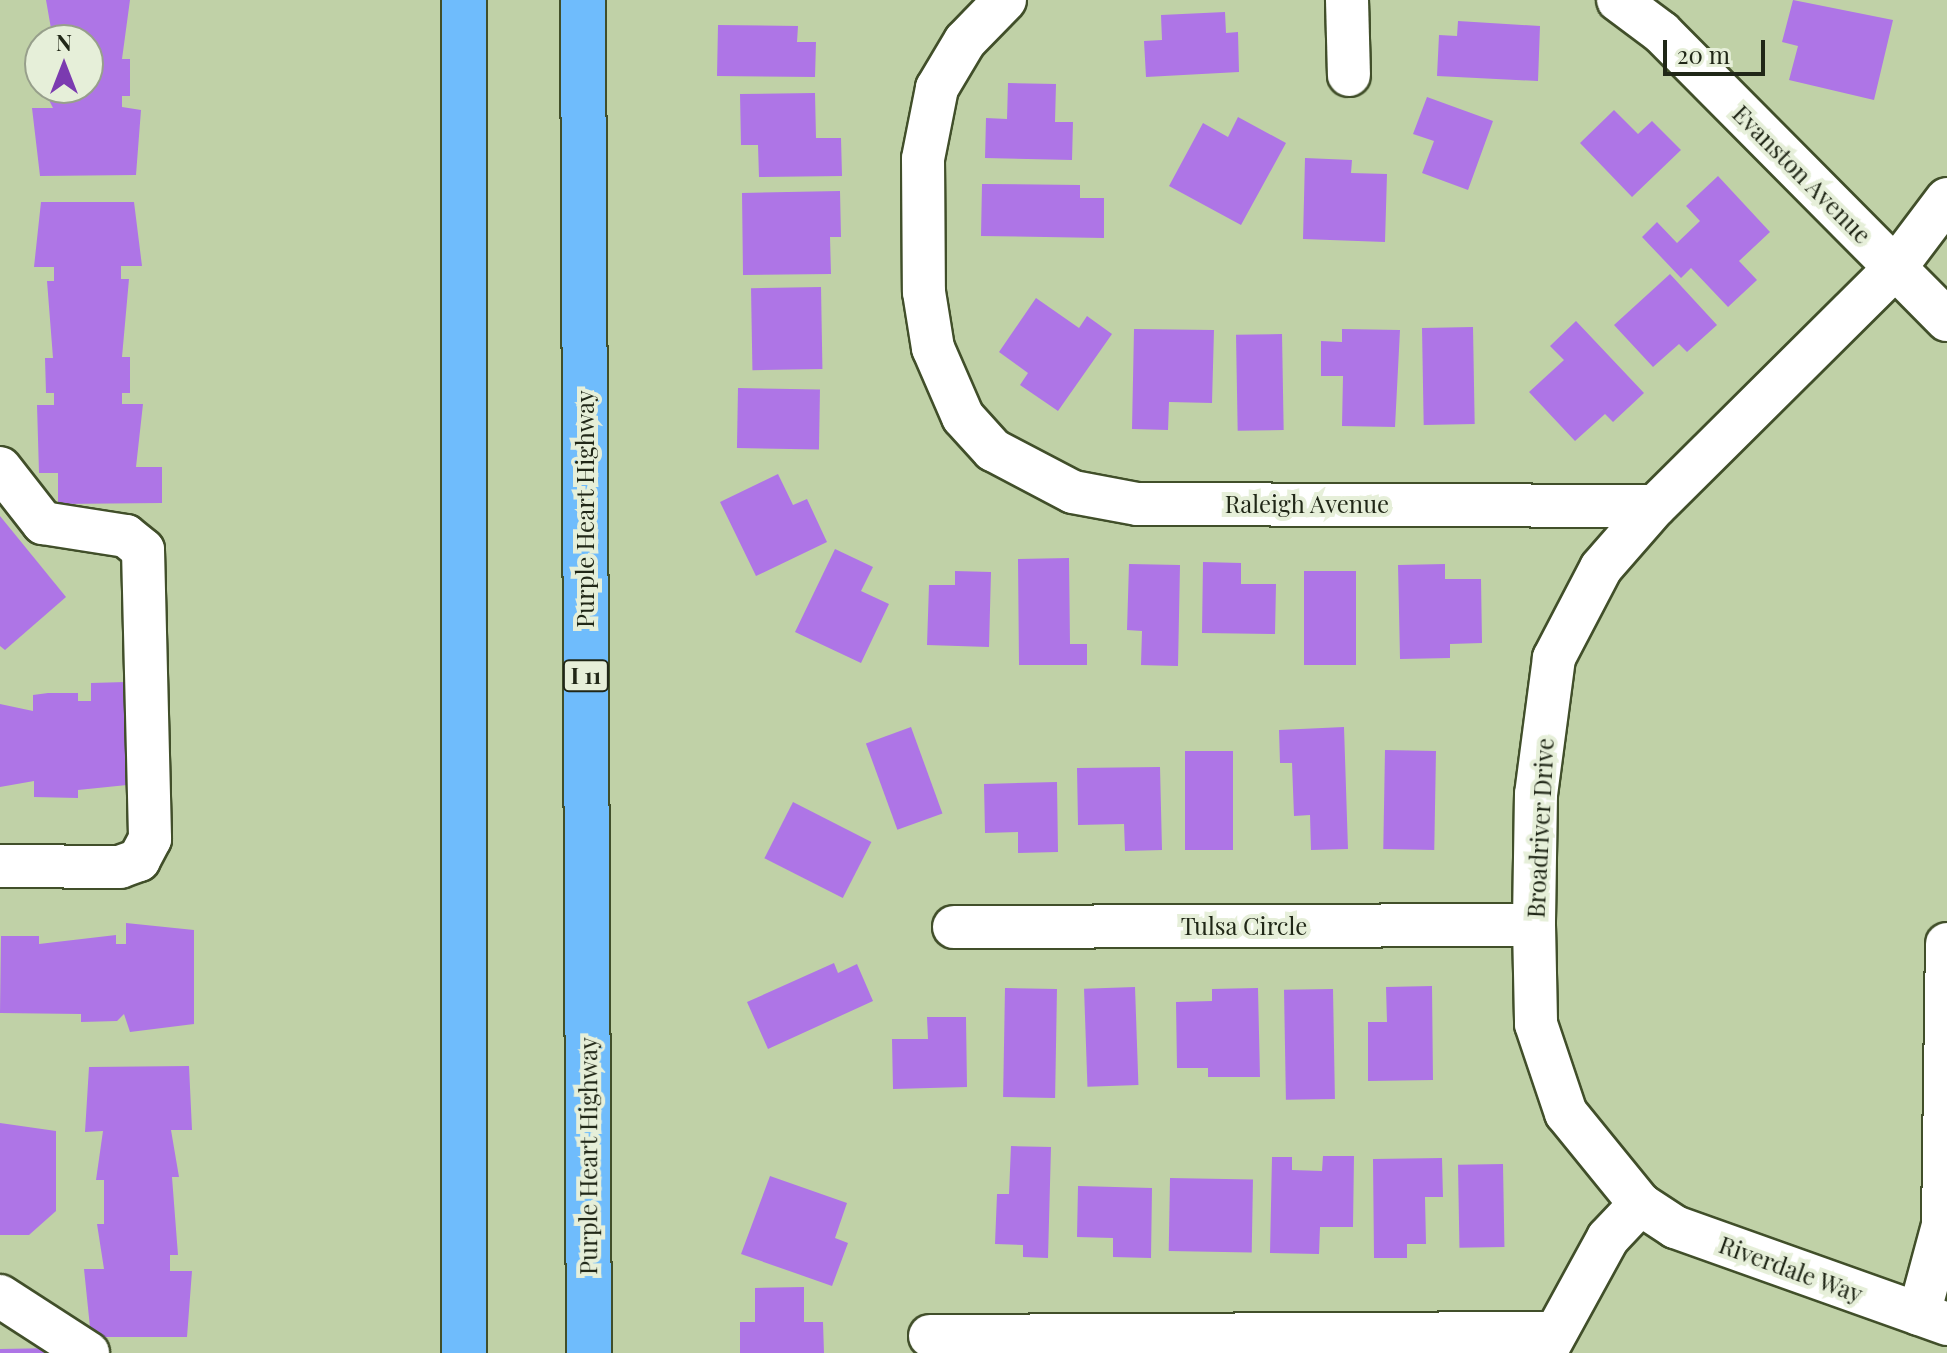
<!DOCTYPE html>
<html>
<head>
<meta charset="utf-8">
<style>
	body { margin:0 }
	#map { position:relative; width:1947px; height:1353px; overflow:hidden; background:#c0d1a7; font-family:"Playfair Display",serif }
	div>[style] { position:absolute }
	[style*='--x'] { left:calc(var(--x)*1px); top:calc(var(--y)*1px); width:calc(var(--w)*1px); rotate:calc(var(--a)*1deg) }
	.building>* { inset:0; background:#ae75e6; transform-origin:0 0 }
	.roads { filter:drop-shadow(2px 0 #414f2a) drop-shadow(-2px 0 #414f2a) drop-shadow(0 2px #414f2a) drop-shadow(0 -2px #414f2a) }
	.minor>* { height:42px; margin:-21px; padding:0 21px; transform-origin:21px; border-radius:21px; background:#fff }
	.highway>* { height:44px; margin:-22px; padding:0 22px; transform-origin:22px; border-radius:22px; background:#6fbcfc }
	span { translate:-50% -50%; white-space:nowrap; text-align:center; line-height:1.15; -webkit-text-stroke:8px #e6efd9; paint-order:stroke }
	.shield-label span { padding:2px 6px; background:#e6efd9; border:2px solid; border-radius:6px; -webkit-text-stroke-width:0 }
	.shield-label { font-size:22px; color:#202717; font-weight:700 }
	.street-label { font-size:24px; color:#202717 }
	.north { position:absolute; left:24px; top:24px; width:80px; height:80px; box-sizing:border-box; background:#e6efd9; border:2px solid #979f8b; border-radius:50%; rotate:0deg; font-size:22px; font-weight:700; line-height:32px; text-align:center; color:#202717 }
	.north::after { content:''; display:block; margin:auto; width:28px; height:36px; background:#7b3bb0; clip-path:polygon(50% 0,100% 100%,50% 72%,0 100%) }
	.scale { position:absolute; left:1663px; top:40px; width:102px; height:36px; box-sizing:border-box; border:4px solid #202717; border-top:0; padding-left:10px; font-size:24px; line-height:28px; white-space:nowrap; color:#202717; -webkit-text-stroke:6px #e6efd9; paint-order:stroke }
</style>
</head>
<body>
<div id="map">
	<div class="building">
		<i style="clip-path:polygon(46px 0,130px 0,122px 59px,130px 59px,130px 96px,122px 96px,122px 107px,141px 110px,136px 175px,40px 176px,32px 108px,53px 108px,43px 88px,88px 88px,88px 40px,53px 40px)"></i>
		<i style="clip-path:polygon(1793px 0,1893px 20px,1874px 100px,1789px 80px,1798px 46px,1782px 42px)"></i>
		<i style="clip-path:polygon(1225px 12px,1226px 33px,1238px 32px,1239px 72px,1146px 77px,1144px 41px,1162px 40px,1161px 15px)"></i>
		<i style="clip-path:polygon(1458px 21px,1540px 26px,1538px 81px,1437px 76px,1439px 35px,1457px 36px)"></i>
		<i style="clip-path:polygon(718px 25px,798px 26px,797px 42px,816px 42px,815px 77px,717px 76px)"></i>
		<i style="clip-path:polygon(1008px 83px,1056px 84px,1055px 122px,1073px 122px,1072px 160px,985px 158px,986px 118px,1007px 119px)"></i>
		<i style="clip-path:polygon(815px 93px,816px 138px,841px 138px,842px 176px,759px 177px,758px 145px,741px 145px,740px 94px)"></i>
		<i style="clip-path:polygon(1427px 97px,1493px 121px,1468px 190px,1422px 173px,1434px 141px,1413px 134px)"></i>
		<i style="clip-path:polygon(1614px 110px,1638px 134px,1652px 121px,1681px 150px,1632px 197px,1580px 143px)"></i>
		<i style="clip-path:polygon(1238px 117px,1286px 143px,1241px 225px,1169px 186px,1203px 123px,1228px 137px)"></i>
		<i style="clip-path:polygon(1305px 158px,1352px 160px,1351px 173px,1387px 174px,1385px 242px,1303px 239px)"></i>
		<i style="clip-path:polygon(1718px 176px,1770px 232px,1739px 261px,1757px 280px,1728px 307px,1691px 268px,1681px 278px,1642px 237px,1657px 222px,1677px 243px,1700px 221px,1686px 206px)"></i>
		<i style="clip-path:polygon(982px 184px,1080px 185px,1080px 198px,1104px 198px,1104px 238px,981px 236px)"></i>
		<i style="clip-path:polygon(840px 191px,841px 237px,830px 237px,831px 274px,743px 275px,742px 193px)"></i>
		<i style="clip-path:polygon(41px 202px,134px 202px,142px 266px,121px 266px,121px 279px,129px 279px,122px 357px,130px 357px,130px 393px,122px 393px,122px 404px,143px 404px,136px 467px,162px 467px,162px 503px,58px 504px,58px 473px,39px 473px,37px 405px,54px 405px,54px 393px,46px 393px,45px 358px,53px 358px,47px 281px,54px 281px,54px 267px,34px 267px)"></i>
		<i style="clip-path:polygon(1670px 274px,1717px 325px,1687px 352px,1679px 344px,1653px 367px,1614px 325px)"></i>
		<i style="left:821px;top:287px;width:82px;height:70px;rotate:89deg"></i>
		<i style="clip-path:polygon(1036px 298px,1079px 328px,1087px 316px,1112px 334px,1058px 411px,1020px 385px,1028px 373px,999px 352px)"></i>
		<i style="clip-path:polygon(1576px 321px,1644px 393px,1613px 422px,1605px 414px,1575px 441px,1529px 392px,1564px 360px,1550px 346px)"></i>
		<i style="left:1473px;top:327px;width:97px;height:51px;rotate:89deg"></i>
		<i style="clip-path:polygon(1134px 329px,1214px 330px,1212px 403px,1169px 402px,1168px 430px,1132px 429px)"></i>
		<i style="clip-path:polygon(1342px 329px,1400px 330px,1395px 427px,1342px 426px,1343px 376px,1321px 376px,1321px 341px,1342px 342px)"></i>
		<i style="left:1282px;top:334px;width:96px;height:46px;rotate:89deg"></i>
		<i style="left:738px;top:388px;width:82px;height:60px;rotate:1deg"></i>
		<i style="clip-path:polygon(778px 474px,793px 505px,807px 499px,827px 542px,756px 576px,720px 502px)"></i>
		<i style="clip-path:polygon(0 516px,66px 597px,5px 650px,0 646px)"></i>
		<i style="clip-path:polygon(835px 549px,873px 567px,861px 591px,889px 604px,861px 663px,795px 632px)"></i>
		<i style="clip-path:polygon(1069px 558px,1070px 644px,1087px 644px,1087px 665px,1019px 665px,1018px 559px)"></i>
		<i style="clip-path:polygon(1203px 562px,1241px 563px,1241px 584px,1276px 584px,1275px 634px,1202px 633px)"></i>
		<i style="clip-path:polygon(1129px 564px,1180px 565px,1178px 666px,1141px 665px,1142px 631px,1127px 630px)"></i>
		<i style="clip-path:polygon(1445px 564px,1445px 579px,1481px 579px,1482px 643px,1450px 644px,1450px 658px,1400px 659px,1398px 565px)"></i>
		<i style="clip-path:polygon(955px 571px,991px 572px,989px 647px,927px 645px,929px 585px,955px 585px)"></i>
		<i style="left:1304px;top:571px;width:52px;height:94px"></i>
		<i style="clip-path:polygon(126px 682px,127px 785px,78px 790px,78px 798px,34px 797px,34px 781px,0 787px,0 704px,33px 711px,33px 695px,48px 693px,78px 693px,78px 701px,91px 701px,91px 683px)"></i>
		<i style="left:911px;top:727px;width:92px;height:48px;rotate:70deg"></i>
		<i style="clip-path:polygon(1344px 727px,1348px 849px,1311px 850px,1310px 815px,1294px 816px,1292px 763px,1280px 763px,1279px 730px)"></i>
		<i style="left:1385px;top:750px;width:51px;height:99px;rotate:1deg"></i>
		<i style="left:1185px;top:751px;width:48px;height:99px"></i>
		<i style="clip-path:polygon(1160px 767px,1162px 850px,1125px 851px,1124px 824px,1078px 825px,1077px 768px)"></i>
		<i style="clip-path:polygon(1057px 782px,1058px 852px,1018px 853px,1018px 832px,985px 833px,984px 784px)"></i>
		<i style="left:793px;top:802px;width:88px;height:63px;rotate:27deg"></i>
		<i style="clip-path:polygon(126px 923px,194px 930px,194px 1024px,130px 1032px,124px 1014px,117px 1021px,81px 1022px,81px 1014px,0 1013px,1px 936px,39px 936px,39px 944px,116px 935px,116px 944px,126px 944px)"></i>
		<i style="clip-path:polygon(834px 963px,838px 973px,857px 964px,873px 1001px,768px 1049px,747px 1002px)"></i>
		<i style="clip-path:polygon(1432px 986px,1433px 1080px,1368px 1081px,1368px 1022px,1387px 1022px,1386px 987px)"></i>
		<i style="left:1135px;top:987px;width:98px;height:51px;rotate:88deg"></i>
		<i style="left:1005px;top:988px;width:52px;height:109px;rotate:1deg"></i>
		<i style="clip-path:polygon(1258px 988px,1260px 1077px,1208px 1077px,1208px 1068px,1177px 1068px,1176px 1002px,1212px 1001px,1212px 989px)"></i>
		<i style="left:1333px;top:989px;width:110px;height:49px;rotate:89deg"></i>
		<i style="clip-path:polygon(927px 1017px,966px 1017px,967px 1087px,893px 1089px,892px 1039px,928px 1039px)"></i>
		<i style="clip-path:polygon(189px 1066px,192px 1130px,171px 1130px,179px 1177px,172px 1177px,178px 1255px,170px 1255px,170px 1271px,192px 1271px,187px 1337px,91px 1337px,84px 1269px,104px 1269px,97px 1224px,104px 1224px,104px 1180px,96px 1180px,103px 1131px,85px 1132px,89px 1067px)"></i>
		<i style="clip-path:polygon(0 1123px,56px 1131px,56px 1211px,29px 1235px,0 1235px)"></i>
		<i style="clip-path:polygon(1011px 1146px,1051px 1147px,1048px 1258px,1023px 1257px,1023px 1245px,995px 1244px,997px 1194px,1009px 1194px)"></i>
		<i style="clip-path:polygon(1323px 1156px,1354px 1156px,1353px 1227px,1320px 1227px,1319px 1254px,1270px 1253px,1272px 1157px,1292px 1157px,1292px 1170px,1322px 1171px)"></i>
		<i style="clip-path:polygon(1442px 1158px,1443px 1197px,1425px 1197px,1426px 1244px,1407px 1244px,1407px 1258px,1374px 1258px,1373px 1159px)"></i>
		<i style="left:1503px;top:1164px;width:83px;height:45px;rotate:89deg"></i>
		<i style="clip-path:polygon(770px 1176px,847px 1203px,835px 1238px,848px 1243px,832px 1286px,741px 1254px)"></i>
		<i style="left:1170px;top:1178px;width:83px;height:73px;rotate:1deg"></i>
		<i style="clip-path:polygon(1078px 1186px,1152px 1188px,1151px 1258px,1113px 1257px,1113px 1238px,1077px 1237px)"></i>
		<i style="clip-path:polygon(804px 1287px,804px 1322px,823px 1322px,824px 1353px,740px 1353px,740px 1322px,755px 1322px,755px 1288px)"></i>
		<i style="clip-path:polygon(56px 1348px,56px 1353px,0 1353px,0 1349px)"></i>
	</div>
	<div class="roads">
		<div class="minor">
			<i style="--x:1005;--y:0;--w:57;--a:134.3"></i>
			<i style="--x:965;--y:41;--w:55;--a:120.8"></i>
			<i style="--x:937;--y:88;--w:72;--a:101.2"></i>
			<i style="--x:923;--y:159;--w:133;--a:89.6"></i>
			<i style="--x:924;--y:292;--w:57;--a:80.9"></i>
			<i style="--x:933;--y:348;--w:75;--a:66.5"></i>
			<i style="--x:963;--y:417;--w:45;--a:47.7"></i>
			<i style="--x:993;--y:450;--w:90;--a:27.7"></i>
			<i style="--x:1073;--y:492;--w:66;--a:10.5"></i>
			<i style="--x:1138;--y:504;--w:517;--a:0.22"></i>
			<i style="--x:1347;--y:0;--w:75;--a:88.5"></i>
			<i style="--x:1618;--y:0;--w:54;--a:36.7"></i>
			<i style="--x:1661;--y:32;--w:406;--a:45.2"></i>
			<i style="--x:1947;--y:199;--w:86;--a:127"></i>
			<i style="--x:1895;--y:268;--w:338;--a:135.2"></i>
			<i style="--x:1655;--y:506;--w:82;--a:131.1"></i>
			<i style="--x:1601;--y:568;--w:102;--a:117.6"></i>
			<i style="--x:1554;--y:658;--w:137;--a:97.5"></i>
			<i style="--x:1536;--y:794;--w:131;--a:90.9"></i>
			<i style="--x:1534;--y:925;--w:99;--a:88.8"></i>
			<i style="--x:1536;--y:1024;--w:94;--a:71.4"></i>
			<i style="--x:1566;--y:1113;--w:117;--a:50.9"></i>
			<i style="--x:1640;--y:1204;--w:42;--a:33.3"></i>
			<i style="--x:1675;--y:1227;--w:289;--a:19.6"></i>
			<i style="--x:0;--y:468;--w:70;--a:52"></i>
			<i style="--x:43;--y:523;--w:84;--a:8.9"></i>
			<i style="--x:126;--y:536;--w:22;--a:39"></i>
			<i style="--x:143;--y:550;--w:289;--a:88.6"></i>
			<i style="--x:150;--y:839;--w:24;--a:118"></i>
			<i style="--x:139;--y:860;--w:20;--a:160"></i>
			<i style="--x:120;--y:867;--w:120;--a:-179.5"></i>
			<i style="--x:954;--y:927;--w:580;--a:-0.2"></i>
			<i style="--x:0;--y:1296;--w:105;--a:32.9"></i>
			<i style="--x:1919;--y:1314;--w:92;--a:-74.9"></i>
			<i style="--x:1943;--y:1225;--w:281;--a:-89.2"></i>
			<i style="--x:930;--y:1336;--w:620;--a:-0.28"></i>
			<i style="--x:1545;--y:1353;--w:131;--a:-61.3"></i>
			<i style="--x:1608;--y:1238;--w:47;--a:-46.7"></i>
		</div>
		<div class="highway">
			<i style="--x:464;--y:0;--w:1353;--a:90"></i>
			<i style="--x:583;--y:0;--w:1353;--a:89.75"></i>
		</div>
	</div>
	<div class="shield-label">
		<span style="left:586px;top:676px">I 11</span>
	</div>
	<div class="street-label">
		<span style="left:1802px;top:174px;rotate:45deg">Evanston Avenue</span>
		<span style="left:1307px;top:504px">Raleigh Avenue</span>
		<span style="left:585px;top:509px;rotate:-90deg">Purple Heart Highway</span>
		<span style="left:1540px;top:828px;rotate:-87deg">Broadriver Drive</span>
		<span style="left:1244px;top:926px">Tulsa Circle</span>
		<span style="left:588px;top:1156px;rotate:-90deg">Purple Heart Highway</span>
		<span style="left:1791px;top:1269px;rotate:20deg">Riverdale Way</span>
	</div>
	<div class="north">N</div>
	<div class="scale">20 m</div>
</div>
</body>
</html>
